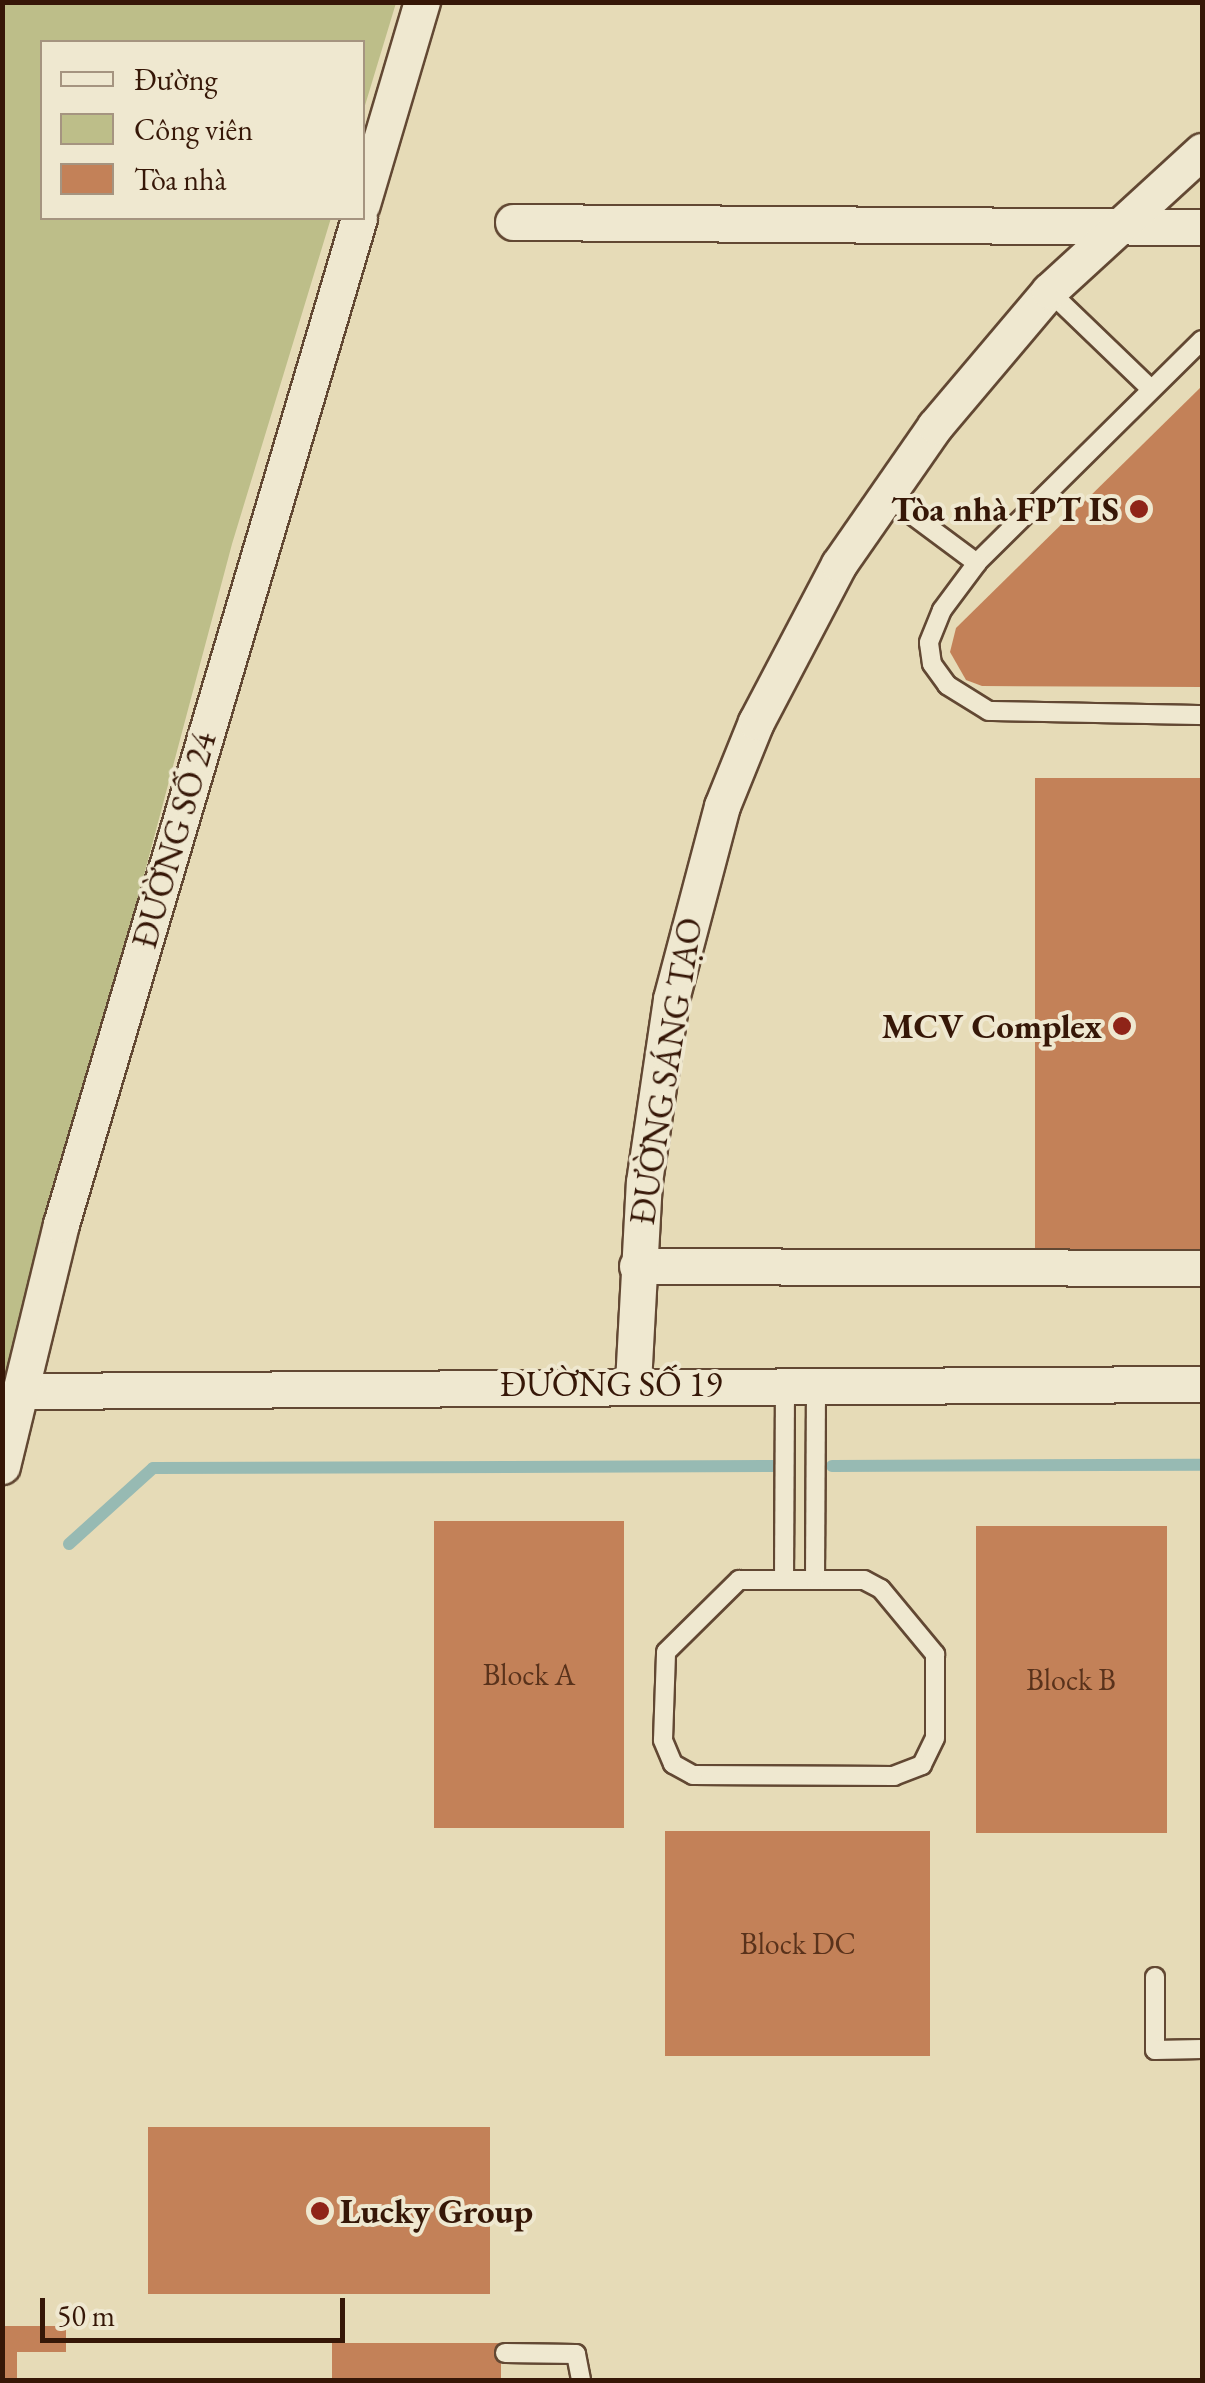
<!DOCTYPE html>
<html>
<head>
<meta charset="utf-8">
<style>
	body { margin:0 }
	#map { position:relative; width:1205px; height:2383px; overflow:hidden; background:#e6dbb7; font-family:"EB Garamond",serif }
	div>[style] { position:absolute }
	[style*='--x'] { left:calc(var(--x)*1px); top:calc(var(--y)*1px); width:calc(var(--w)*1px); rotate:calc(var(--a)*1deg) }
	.green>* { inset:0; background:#bdbe89 }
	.stream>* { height:12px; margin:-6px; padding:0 6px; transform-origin:6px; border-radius:6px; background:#97bab3 }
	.building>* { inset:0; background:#c38158; transform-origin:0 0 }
	.roads { filter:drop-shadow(2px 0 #624833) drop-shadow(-2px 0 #624833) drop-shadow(0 2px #624833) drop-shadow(0 -2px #624833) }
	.lane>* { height:18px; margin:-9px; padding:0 9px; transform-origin:9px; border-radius:9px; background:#efe8d0 }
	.street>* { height:35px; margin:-17.5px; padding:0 17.5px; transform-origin:17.5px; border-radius:17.5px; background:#efe8d0 }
	.dots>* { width:28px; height:28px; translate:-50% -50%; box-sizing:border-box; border:5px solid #efe8d0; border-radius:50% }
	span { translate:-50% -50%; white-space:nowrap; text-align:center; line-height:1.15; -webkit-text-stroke:8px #efe8d0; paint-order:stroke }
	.number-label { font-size:30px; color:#59321b }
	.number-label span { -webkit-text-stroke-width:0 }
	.poi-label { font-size:35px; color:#361707; font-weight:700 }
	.right { translate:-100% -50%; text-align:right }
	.left { translate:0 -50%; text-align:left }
	.street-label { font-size:35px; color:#361707 }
	.frame { position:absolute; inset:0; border:5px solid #361707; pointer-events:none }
	.legend { position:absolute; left:40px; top:40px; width:325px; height:180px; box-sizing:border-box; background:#efe8d0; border:2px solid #a59480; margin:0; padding:12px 18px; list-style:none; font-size:30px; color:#361707 }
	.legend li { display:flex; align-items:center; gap:20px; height:50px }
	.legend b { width:50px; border:2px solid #a59480 }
	.scale { position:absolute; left:40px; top:2298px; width:305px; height:45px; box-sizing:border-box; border:5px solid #361707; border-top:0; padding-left:12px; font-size:30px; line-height:35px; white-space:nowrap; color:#361707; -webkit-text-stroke:8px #efe8d0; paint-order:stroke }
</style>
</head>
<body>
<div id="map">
	<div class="green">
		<i style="clip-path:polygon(3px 3px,396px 3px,363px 112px,362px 42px,42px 42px,42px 218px,331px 218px,232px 544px,3px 1406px)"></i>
	</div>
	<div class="stream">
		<i style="--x:832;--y:1466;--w:370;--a:-0.2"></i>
		<i style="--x:69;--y:1544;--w:113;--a:-42.1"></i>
		<i style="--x:153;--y:1468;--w:620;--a:-0.18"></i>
	</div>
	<div class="building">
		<i style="clip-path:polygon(1202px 386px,1202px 687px,982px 686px,966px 680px,950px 652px,956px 628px)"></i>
		<i style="left:1202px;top:778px;width:490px;height:167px;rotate:90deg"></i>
		<i style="left:434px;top:1521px;width:190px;height:307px"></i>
		<i style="left:976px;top:1526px;width:191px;height:307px"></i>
		<i style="left:665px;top:1831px;width:265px;height:225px"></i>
		<i style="left:148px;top:2127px;width:342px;height:167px"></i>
		<i style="clip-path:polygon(2px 2326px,66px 2326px,66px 2352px,17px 2352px,17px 2380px,2px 2380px)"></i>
		<i style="left:332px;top:2343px;width:169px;height:37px"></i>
	</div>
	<div class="roads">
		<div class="lane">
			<i style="--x:1049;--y:291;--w:141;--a:43.9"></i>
			<i style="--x:1202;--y:340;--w:317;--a:135.3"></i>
			<i style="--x:977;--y:563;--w:59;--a:126.7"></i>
			<i style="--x:942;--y:610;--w:35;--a:112"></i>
			<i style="--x:929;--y:643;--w:21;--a:82"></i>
			<i style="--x:932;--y:664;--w:26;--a:54"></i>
			<i style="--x:947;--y:685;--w:49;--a:31.8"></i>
			<i style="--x:989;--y:711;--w:213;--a:1.1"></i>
			<i style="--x:884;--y:494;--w:116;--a:36.6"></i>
			<i style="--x:784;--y:1579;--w:195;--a:-89.7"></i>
			<i style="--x:739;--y:1580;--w:125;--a:0"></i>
			<i style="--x:864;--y:1580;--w:19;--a:28"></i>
			<i style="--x:881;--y:1589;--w:85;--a:50.3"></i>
			<i style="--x:935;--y:1654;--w:84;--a:90"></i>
			<i style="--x:935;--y:1738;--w:30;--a:116"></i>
			<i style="--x:922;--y:1765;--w:30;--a:159"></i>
			<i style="--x:894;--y:1776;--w:201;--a:-179.7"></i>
			<i style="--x:693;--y:1775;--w:23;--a:-151"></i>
			<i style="--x:673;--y:1764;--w:26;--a:-113"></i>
			<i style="--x:663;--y:1740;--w:88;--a:-88"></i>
			<i style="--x:666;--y:1652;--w:103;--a:-44.6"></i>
			<i style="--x:815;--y:1580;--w:197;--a:-89.7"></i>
			<i style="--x:1155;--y:1977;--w:73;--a:90"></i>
			<i style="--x:1155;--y:2050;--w:47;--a:-1.2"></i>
			<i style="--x:505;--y:2353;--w:71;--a:0.8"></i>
			<i style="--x:576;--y:2354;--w:26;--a:79"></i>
		</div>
		<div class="street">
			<i style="--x:362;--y:204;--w:211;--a:-73.5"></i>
			<i style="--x:513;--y:222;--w:689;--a:0.42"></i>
			<i style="--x:637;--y:1266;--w:565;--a:0.2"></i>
			<i style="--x:633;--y:1383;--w:201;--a:-86.9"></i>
			<i style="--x:644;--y:1182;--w:185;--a:-81.6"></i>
			<i style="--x:671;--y:999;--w:200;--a:-75.2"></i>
			<i style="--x:722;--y:806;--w:91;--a:-68"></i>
			<i style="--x:756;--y:722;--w:178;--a:-62.3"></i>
			<i style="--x:839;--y:564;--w:168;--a:-55.2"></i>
			<i style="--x:935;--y:426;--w:177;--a:-49.8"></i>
			<i style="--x:1049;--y:291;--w:207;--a:-42.5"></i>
			<i style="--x:20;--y:1391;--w:1182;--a:-0.34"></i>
			<i style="--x:2;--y:1466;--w:249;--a:-76.3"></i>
			<i style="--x:61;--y:1224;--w:1049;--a:-73.5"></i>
		</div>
	</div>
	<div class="dots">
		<i style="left:1139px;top:509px;background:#8f2418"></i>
		<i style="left:1122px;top:1026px;background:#8f2418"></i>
		<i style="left:320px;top:2211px;background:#8f2418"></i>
	</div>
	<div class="number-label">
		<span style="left:529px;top:1675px">Block A</span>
		<span style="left:1071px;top:1680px">Block B</span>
		<span style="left:798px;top:1944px">Block DC</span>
	</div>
	<div class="poi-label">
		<span class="right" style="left:1119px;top:509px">Tòa nhà FPT IS</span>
		<span class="right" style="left:1102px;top:1026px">MCV Complex</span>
		<span class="left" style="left:340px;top:2211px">Lucky Group</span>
	</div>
	<div class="street-label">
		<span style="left:174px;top:840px;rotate:-74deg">ĐƯỜNG SỐ 24</span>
		<span style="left:666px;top:1071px;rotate:-81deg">ĐƯỜNG SÁNG TẠO</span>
		<span style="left:611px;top:1384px">ĐƯỜNG SỐ 19</span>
	</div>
	<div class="frame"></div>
	<ul class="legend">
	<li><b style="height:12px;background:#efe8d0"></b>Đường</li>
	<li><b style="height:28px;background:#bdbe89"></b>Công viên</li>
	<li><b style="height:28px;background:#c38158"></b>Tòa nhà</li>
	</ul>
	<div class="scale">50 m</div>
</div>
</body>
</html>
